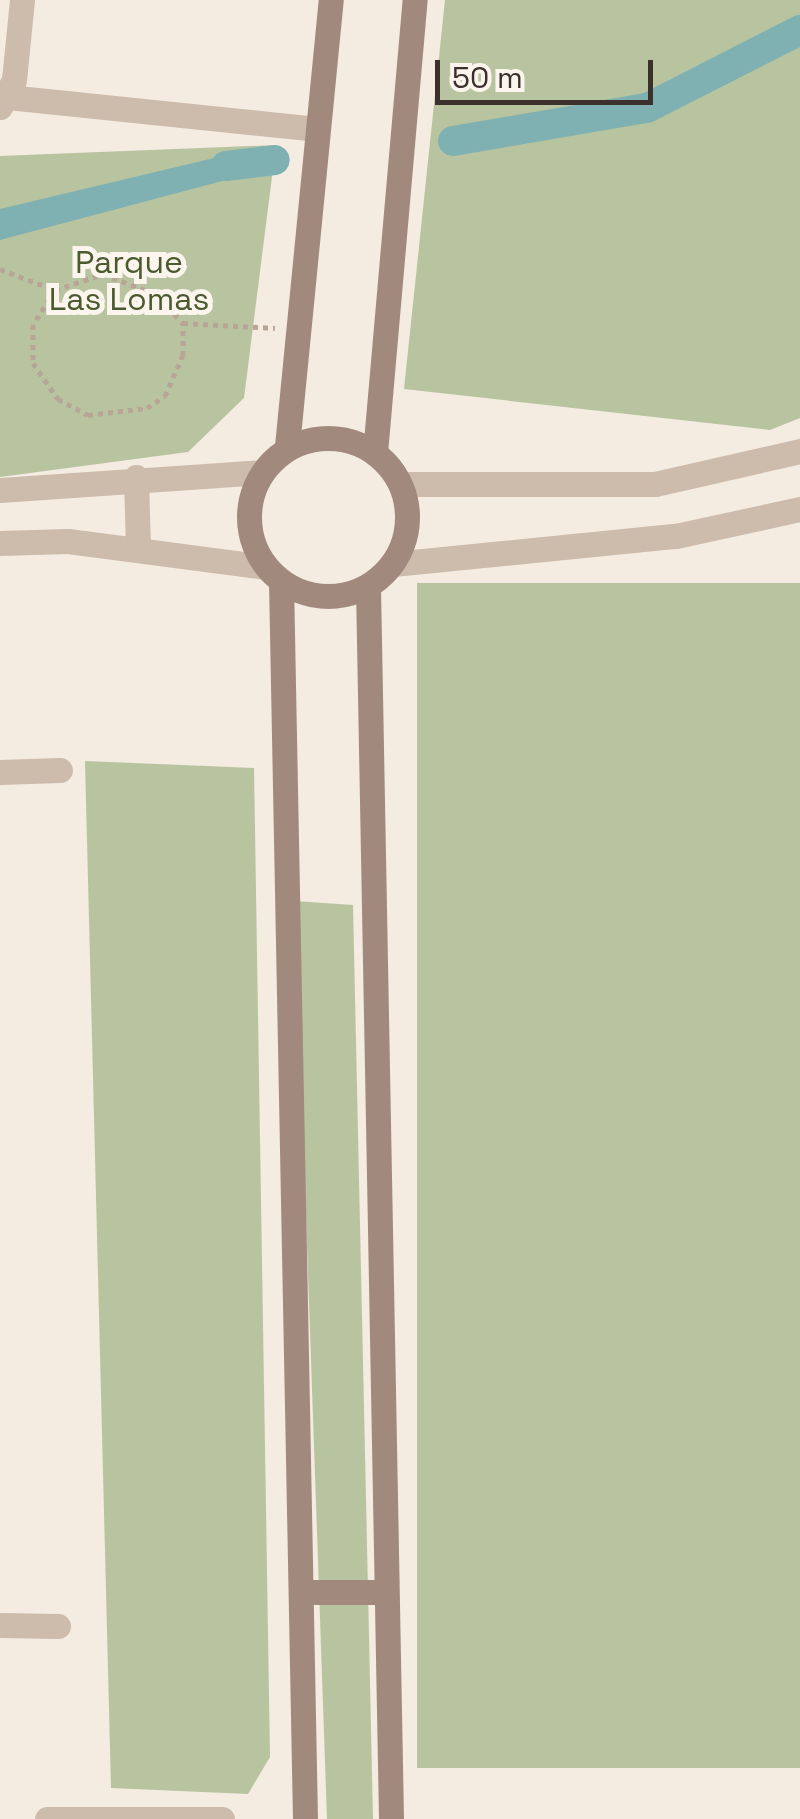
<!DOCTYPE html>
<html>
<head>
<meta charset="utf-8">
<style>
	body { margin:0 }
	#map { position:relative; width:800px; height:1819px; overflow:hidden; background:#f4ebe1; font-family:"Space Grotesk",sans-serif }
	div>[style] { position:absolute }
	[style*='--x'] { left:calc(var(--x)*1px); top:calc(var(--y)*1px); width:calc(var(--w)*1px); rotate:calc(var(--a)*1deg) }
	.green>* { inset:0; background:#b8c4a0; transform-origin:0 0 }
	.water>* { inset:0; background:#7fb0b2 }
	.canal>* { height:30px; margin:-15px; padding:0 15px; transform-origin:15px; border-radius:15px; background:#7fb0b2 }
	.path>* { height:5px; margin-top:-2.5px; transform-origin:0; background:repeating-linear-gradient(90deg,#b9a596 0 5px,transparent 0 10px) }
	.minor>* { height:25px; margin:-12.5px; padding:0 12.5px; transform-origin:12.5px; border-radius:12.5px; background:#cdbbac }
	.tertiary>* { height:25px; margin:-12.5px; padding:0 12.5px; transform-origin:12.5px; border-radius:12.5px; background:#cdbbac }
	.secondary>* { height:25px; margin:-12.5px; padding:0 12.5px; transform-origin:12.5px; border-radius:12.5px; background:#a18a7d }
	.secondary>.ring { margin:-12.5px; padding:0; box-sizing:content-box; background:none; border:25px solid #a18a7d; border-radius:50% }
	span { translate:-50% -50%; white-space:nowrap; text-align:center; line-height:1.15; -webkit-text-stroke:10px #fbf5ee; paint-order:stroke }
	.park-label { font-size:32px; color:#4a5a2e }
	.scale { position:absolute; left:435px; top:60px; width:218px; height:45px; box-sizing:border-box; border:5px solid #3b302b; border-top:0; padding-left:12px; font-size:30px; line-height:35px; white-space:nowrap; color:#3b302b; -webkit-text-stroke:8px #fbf5ee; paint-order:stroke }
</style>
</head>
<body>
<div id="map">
	<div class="green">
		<i style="clip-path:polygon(445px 0,800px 0,800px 418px,770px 430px,404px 389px)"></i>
		<i style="clip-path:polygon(276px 145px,244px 398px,188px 452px,0 477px,0 156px)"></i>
		<i style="left:800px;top:583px;width:1185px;height:383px;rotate:90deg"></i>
		<i style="clip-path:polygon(85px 761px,254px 768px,270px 1757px,248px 1794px,111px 1788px)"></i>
		<i style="clip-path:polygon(295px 901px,353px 905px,373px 1819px,327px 1819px)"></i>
	</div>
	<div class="water">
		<i style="clip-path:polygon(264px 146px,264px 170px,0 240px,0 209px)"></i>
	</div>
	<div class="canal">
		<i style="--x:453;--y:141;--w:197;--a:-9.7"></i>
		<i style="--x:647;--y:108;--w:172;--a:-27"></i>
		<i style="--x:226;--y:166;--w:49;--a:-7"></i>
	</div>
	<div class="path">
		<i style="--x:0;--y:269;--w:59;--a:20.9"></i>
		<i style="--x:55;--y:290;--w:51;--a:-18.4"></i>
		<i style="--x:103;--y:274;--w:53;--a:20.8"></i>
		<i style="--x:153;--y:293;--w:42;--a:45"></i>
		<i style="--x:183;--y:323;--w:92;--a:3.1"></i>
		<i style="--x:55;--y:290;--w:41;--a:122.2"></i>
		<i style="--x:33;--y:325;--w:38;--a:90"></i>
		<i style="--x:33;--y:363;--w:44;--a:55.2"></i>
		<i style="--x:58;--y:399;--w:34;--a:28"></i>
		<i style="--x:88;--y:415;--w:59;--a:-6.8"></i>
		<i style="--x:147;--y:408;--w:22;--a:-34"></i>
		<i style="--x:165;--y:396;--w:45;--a:-66.3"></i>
		<i style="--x:183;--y:355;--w:32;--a:-90"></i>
	</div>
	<div class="minor">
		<i style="--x:8;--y:97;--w:310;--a:5.9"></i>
		<i style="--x:0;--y:107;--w:30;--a:-63"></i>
		<i style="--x:14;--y:80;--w:80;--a:-84.3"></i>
		<i style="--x:0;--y:772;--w:60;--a:-1.9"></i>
		<i style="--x:0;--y:1625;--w:58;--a:1"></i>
		<i style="--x:47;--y:1819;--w:175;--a:0"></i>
	</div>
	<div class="tertiary">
		<i style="--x:136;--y:477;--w:71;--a:88.4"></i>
		<i style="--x:401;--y:484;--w:254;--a:0"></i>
		<i style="--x:655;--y:484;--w:149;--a:-12.8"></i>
		<i style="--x:0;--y:490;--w:262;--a:-3.9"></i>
		<i style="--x:0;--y:543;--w:68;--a:-1.7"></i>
		<i style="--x:68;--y:541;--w:200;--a:7.5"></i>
		<i style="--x:393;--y:564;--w:284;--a:-5.7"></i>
		<i style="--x:676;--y:536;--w:127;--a:-12.3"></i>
	</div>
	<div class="secondary">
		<i class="ring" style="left:249px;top:438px;width:133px;height:133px"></i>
		<i style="--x:287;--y:446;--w:448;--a:-84.4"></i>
		<i style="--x:375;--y:453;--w:455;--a:-85"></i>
		<i style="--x:281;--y:581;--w:1238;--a:88.89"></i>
		<i style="--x:368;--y:587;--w:1232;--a:88.93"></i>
		<i style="--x:301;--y:1592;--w:84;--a:0"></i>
	</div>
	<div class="park-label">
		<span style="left:129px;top:281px">Parque<br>Las Lomas</span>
	</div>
	<div class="scale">50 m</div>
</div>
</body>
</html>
